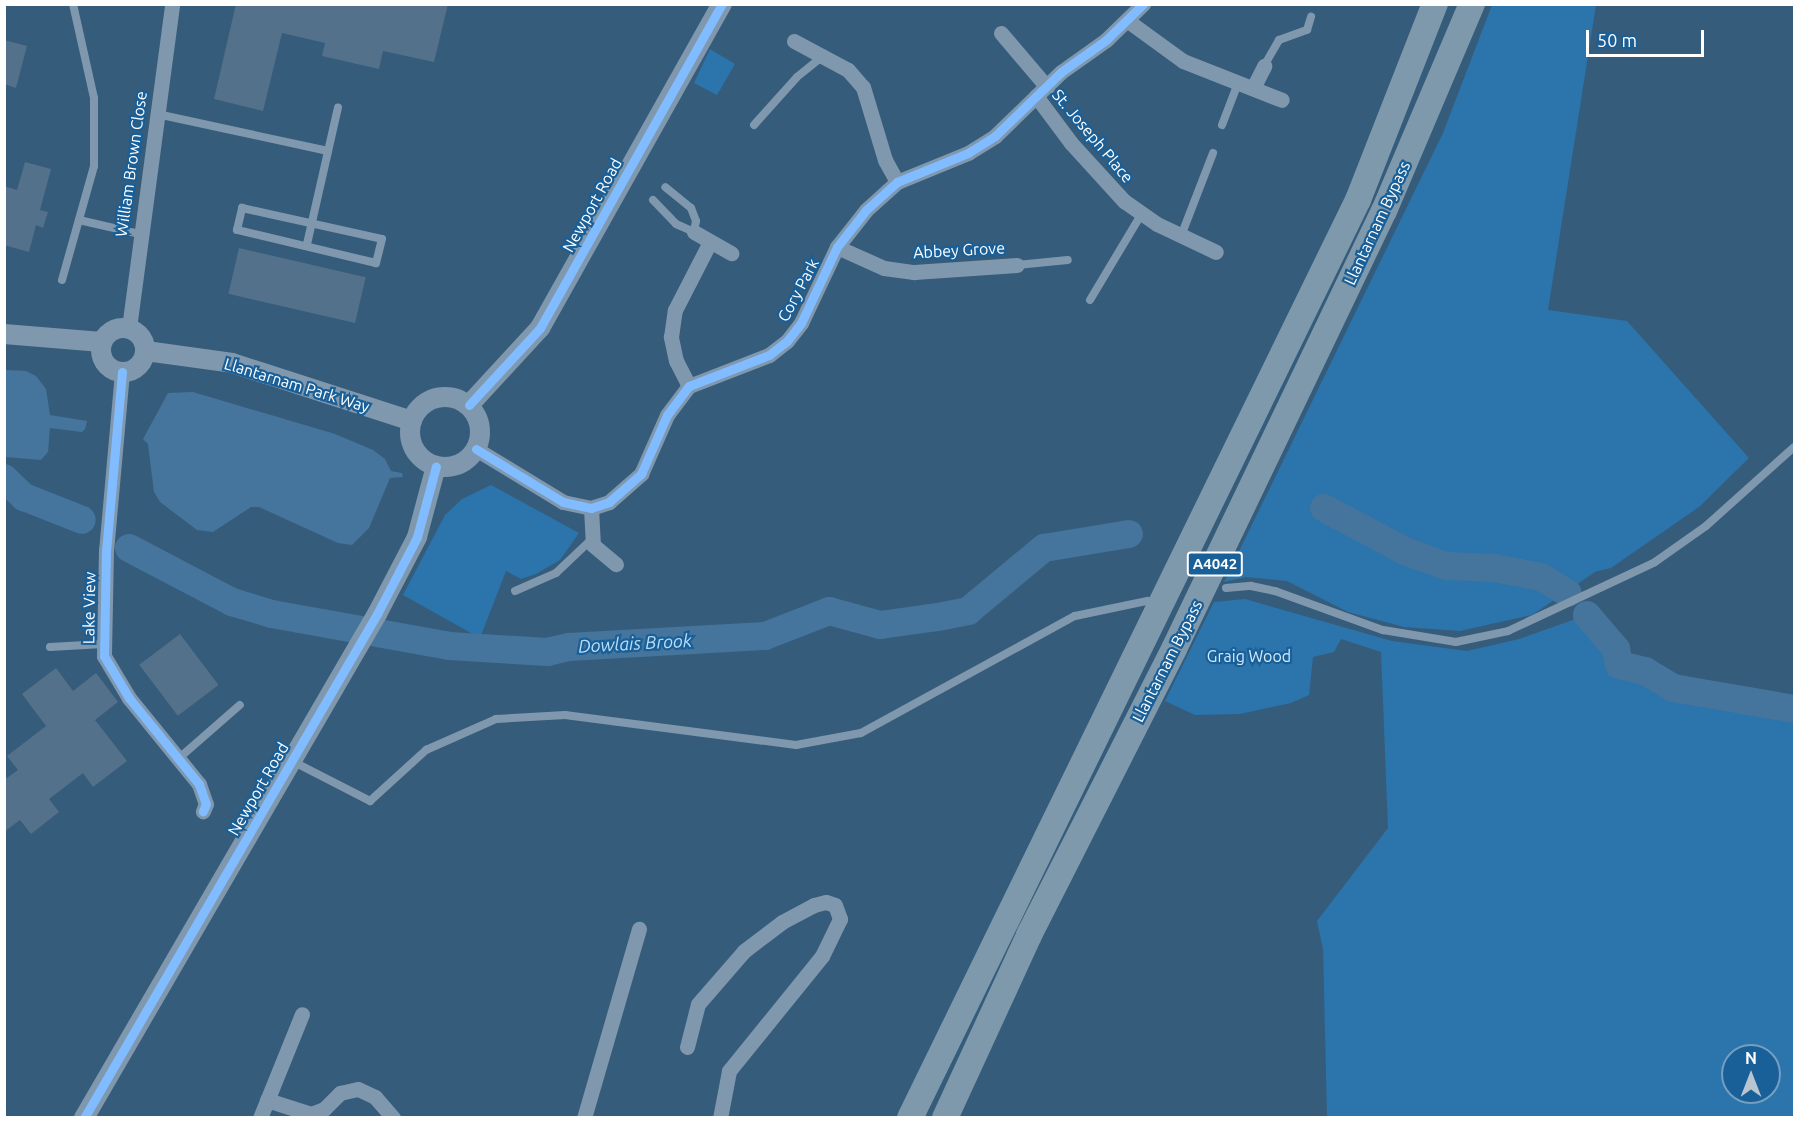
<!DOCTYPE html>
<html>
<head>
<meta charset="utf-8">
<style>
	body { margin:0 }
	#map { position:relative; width:1799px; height:1122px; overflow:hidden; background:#365c7b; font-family:Ubuntu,sans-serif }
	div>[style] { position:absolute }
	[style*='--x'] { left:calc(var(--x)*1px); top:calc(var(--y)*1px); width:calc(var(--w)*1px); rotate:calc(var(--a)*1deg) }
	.green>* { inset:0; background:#2b74ac }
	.water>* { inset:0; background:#45759c }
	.river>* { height:28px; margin:-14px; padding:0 14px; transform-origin:14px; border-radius:14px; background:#45759c }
	.building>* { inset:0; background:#53718a; transform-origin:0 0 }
	.service>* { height:8px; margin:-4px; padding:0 4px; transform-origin:4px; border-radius:4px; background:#8098ad }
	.minor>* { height:15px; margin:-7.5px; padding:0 7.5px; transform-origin:7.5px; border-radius:7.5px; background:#8098ad }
	.tertiary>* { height:20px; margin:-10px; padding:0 10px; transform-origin:10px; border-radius:10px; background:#8098ad }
	.tertiary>.ring { margin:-10px; padding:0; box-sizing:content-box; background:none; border:20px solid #8098ad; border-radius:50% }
	.trunk>* { height:26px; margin:-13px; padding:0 13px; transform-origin:13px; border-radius:13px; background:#7e98ac }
	.cycleway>* { height:9px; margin:-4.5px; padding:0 4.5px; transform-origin:4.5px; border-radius:4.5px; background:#80bcff }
	span { translate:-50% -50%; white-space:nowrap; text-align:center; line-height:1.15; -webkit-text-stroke:4.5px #195f98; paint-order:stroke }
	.shield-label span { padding:2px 4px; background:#195f98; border:2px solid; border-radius:4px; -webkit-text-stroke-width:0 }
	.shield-label { font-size:15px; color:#fff; font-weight:700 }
	.street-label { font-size:16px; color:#fff }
	.park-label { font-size:16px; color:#d4ebfc }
	.water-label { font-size:18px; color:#b9ddf7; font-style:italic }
	.frame { position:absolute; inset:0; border:6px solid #fff; pointer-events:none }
	.north { position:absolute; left:1721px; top:1044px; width:60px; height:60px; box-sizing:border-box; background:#195f98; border:2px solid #759fc1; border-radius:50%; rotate:0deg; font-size:16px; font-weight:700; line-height:24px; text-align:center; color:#fff }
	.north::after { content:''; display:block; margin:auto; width:21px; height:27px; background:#b9c6d1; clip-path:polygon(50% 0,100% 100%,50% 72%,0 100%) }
	.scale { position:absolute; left:1586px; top:30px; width:118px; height:27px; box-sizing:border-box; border:3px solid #fff; border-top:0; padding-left:8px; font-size:18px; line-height:21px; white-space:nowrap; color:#fff; -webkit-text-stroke:4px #195f98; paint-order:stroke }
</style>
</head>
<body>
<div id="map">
	<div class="green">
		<i style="clip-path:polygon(1492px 5px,1596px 5px,1548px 310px,1627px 321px,1749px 458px,1699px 507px,1611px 568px,1595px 572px,1532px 615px,1460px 631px,1404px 627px,1348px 612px,1287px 581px,1246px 577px,1224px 582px,1443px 133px)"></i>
		<i style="clip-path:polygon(710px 49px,735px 64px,717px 95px,694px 83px)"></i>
		<i style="clip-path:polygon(491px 485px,579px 533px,560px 560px,536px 574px,521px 579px,506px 571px,480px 638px,403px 595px,445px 515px,462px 499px)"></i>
		<i style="clip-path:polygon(evenodd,1245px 599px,1392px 641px,1467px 651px,1519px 639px,1587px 615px,1616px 649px,1619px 665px,1645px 671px,1673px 688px,1794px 709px,1794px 1117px,1327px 1117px,1323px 949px,1317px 921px,1388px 828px,1381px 652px,1341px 639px,1334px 652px,1313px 657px,1309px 695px,1291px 703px,1240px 714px,1195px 715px,1165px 701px,1214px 602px,1245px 599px,1733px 1056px,1769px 1056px,1769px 1092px,1733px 1092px,1733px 1056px)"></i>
	</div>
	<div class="water">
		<i style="clip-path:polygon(5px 370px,26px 371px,36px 376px,46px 389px,50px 415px,87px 421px,85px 429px,82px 432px,50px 428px,48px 452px,41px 460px,5px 457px)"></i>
		<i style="clip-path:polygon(193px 392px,335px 434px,373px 450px,385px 459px,391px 471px,402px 473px,403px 477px,390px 478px,369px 528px,352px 545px,338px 543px,259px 507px,251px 507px,213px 532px,197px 530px,160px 502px,154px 492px,148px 444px,143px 439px,168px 393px)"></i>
	</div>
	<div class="river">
		<i style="--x:4;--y:478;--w:28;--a:44"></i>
		<i style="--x:24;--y:497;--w:62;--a:21.6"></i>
		<i style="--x:1324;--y:508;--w:92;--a:28"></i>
		<i style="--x:1405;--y:551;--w:44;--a:20.1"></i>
		<i style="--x:1446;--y:566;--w:48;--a:2.4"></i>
		<i style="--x:1494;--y:568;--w:48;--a:10.8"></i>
		<i style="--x:1541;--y:577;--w:31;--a:31"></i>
		<i style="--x:129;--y:548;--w:116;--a:27.7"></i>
		<i style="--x:232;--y:602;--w:42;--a:16.7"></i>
		<i style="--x:272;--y:614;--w:180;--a:10.2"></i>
		<i style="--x:449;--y:646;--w:98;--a:3.5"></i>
		<i style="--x:547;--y:652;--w:23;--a:-13"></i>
		<i style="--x:569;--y:647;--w:196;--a:-3.2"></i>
		<i style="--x:765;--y:636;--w:69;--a:-21.3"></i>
		<i style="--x:829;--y:611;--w:53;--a:15.4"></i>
		<i style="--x:880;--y:625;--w:59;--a:-7.9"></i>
		<i style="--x:938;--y:617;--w:31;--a:-11"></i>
		<i style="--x:968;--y:611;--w:99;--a:-39.7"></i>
		<i style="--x:1044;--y:548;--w:86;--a:-9.4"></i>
		<i style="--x:1587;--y:615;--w:45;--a:49.5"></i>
		<i style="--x:1616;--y:649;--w:16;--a:79"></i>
		<i style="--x:1619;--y:665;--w:27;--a:13"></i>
		<i style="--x:1645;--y:671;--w:33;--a:31"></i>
		<i style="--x:1673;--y:688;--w:123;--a:9.8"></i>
	</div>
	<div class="building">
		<i style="clip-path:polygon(236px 4px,448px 4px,434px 62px,383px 51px,379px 69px,322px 56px,325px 43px,282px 33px,263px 111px,214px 99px)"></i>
		<i style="clip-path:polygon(4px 40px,27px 46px,16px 88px,4px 84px)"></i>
		<i style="clip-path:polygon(25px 162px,51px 169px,40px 210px,48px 212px,43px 228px,36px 225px,29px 252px,4px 245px,4px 186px,17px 190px)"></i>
		<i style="left:239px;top:248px;width:130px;height:47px;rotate:13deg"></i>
		<i style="left:180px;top:634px;width:64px;height:51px;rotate:53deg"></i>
		<i style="clip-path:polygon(56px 668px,73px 691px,96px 673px,118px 702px,95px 720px,127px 761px,93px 787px,83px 773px,49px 799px,59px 812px,31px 834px,20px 820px,4px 832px,4px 780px,18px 770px,7px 756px,46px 726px,22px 694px)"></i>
	</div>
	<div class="service">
		<i style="--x:1264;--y:66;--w:30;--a:-60"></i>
		<i style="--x:1279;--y:40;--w:30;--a:-20"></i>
		<i style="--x:1307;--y:30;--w:14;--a:-73"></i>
		<i style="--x:157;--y:114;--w:175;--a:12.2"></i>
		<i style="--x:754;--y:125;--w:64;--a:-48.1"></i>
		<i style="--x:797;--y:77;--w:32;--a:-39"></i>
		<i style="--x:1222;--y:125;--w:45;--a:-69.1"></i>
		<i style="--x:653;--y:200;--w:33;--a:46"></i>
		<i style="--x:676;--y:224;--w:20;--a:24"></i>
		<i style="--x:694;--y:232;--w:11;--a:-80"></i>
		<i style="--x:696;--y:221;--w:14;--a:-111"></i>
		<i style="--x:691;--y:208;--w:33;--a:-141"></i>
		<i style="--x:242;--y:208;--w:143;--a:12.5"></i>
		<i style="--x:382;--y:239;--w:25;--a:104"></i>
		<i style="--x:376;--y:263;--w:143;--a:-166.6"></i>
		<i style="--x:237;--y:230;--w:23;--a:-77"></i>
		<i style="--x:79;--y:220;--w:63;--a:12.9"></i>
		<i style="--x:1181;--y:236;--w:89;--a:-68.9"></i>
		<i style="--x:307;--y:244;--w:140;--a:-77.2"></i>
		<i style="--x:1017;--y:265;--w:51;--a:-5.6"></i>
		<i style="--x:62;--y:280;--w:118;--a:-74.3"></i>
		<i style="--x:94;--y:166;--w:68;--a:-90"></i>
		<i style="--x:94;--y:98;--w:96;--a:-102.6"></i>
		<i style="--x:1090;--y:300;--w:101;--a:-59.1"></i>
		<i style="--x:1226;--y:588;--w:25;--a:-5"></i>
		<i style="--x:1251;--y:586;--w:25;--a:12"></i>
		<i style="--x:1275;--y:591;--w:115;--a:19.9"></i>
		<i style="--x:1383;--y:630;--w:74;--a:9.3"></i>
		<i style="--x:1456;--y:642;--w:53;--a:-11.9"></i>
		<i style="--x:1508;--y:631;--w:162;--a:-25.1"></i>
		<i style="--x:1655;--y:562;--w:62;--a:-35.2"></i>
		<i style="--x:1706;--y:526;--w:118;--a:-41.9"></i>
		<i style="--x:515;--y:591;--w:45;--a:-23.7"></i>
		<i style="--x:556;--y:573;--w:50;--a:-43.4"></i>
		<i style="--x:50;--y:647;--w:53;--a:-3.2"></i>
		<i style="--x:178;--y:759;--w:82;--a:-41.1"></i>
		<i style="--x:292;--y:761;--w:88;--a:27.1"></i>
		<i style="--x:370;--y:801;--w:76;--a:-42.3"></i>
		<i style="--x:426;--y:750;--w:77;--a:-23.9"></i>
		<i style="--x:496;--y:719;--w:69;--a:-3.3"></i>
		<i style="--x:565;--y:715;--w:233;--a:7.4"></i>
		<i style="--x:796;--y:745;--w:66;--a:-10.5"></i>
		<i style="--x:861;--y:733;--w:244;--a:-28.7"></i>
		<i style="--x:1075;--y:616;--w:74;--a:-11.8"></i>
	</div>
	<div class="minor">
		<i style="--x:1128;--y:21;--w:68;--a:36"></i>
		<i style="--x:1183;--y:61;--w:106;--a:21.5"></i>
		<i style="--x:1001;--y:33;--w:71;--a:49.6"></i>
		<i style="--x:794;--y:41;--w:61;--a:28.2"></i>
		<i style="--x:848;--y:70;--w:23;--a:49"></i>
		<i style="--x:863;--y:87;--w:76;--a:73.2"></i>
		<i style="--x:885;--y:160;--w:25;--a:61"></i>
		<i style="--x:1253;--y:88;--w:25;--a:-63"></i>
		<i style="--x:1036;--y:96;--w:59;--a:53.3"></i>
		<i style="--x:1071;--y:143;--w:79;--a:47.6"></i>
		<i style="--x:1124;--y:201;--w:40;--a:34.9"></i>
		<i style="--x:1157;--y:224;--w:65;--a:25.4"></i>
		<i style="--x:694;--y:232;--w:43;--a:29.6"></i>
		<i style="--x:837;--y:247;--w:51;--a:24.1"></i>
		<i style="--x:884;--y:268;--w:30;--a:8"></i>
		<i style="--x:914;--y:272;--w:103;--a:-3.9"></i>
		<i style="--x:129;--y:328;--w:327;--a:-82.4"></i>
		<i style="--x:122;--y:372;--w:179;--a:95.1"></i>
		<i style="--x:106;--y:550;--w:106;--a:91.1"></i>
		<i style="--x:104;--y:656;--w:49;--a:59.2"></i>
		<i style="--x:129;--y:698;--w:111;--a:50.9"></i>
		<i style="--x:199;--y:784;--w:21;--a:71"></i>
		<i style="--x:206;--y:804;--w:8;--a:113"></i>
		<i style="--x:689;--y:386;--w:28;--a:-117"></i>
		<i style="--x:676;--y:361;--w:25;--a:-102"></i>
		<i style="--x:671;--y:337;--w:27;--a:-82"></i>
		<i style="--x:675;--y:310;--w:76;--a:-62.8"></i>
		<i style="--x:476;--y:449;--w:102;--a:31.3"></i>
		<i style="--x:563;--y:502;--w:29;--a:12"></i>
		<i style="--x:591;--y:508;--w:19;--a:-18"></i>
		<i style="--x:609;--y:502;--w:43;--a:-41.2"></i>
		<i style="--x:641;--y:474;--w:64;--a:-66.2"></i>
		<i style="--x:667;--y:415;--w:36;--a:-53"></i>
		<i style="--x:689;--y:386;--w:86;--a:-21.2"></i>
		<i style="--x:769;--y:355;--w:23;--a:-38"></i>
		<i style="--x:787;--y:341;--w:23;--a:-52"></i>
		<i style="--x:801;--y:323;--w:84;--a:-64.7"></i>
		<i style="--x:837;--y:247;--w:47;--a:-51.9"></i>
		<i style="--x:866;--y:210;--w:42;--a:-42.1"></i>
		<i style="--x:897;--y:182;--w:77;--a:-22.2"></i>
		<i style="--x:968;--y:153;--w:32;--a:-32"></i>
		<i style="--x:995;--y:136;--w:92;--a:-44.1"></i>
		<i style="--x:1061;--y:72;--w:55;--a:-35.4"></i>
		<i style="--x:1106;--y:40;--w:52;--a:-44.2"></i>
		<i style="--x:591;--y:508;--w:37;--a:87"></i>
		<i style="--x:593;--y:545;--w:30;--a:40"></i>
		<i style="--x:687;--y:1047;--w:44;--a:-75.7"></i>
		<i style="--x:698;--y:1004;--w:70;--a:-49"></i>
		<i style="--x:744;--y:951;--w:48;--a:-37.3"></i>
		<i style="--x:782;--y:922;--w:36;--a:-28"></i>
		<i style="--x:814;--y:905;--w:12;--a:-14"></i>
		<i style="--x:826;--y:902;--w:9;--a:18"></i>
		<i style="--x:835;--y:905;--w:15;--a:70"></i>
		<i style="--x:840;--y:919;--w:41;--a:115.9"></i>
		<i style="--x:822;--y:956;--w:148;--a:129"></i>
		<i style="--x:729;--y:1071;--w:48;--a:100.8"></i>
		<i style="--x:267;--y:1100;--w:46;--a:17.7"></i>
		<i style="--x:311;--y:1114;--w:14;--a:-21"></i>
		<i style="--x:324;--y:1109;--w:23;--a:-45"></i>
		<i style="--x:340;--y:1093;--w:18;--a:-13"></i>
		<i style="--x:358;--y:1089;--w:19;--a:25"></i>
		<i style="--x:375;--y:1097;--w:28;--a:49"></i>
		<i style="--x:260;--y:1118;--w:112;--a:-68"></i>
		<i style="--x:584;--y:1118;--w:197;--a:-73.8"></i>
	</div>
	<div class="tertiary">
		<i class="ring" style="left:101px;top:328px;width:24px;height:24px"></i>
		<i style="--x:4;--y:334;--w:98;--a:4.7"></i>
		<i style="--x:146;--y:351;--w:87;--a:7.9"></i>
		<i style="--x:232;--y:363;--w:189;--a:17.9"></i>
		<i class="ring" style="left:410px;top:397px;width:50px;height:50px"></i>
		<i style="--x:469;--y:405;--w:105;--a:-47.3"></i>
		<i style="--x:540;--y:328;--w:372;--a:-60.7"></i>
		<i style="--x:84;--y:1118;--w:583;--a:-59.83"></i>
		<i style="--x:377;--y:614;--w:87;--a:-62.5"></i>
		<i style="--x:417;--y:537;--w:73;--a:-75"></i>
	</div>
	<div class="trunk">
		<i style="--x:910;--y:1118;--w:1021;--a:-63.99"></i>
		<i style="--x:1358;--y:200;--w:211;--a:-68.6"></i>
		<i style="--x:945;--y:1118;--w:201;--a:-65.3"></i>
		<i style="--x:1029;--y:935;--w:321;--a:-63.1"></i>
		<i style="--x:1174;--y:649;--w:486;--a:-64.4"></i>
		<i style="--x:1384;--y:211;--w:225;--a:-67"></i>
	</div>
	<div class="cycleway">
		<i style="--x:122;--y:372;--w:179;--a:95.1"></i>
		<i style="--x:106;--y:550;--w:106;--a:91.1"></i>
		<i style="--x:104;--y:656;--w:49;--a:59.2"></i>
		<i style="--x:129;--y:698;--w:111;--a:50.9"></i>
		<i style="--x:199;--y:784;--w:21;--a:71"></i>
		<i style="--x:206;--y:804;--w:8;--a:113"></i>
		<i style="--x:469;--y:405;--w:105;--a:-47.3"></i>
		<i style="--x:540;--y:328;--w:372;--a:-60.7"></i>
		<i style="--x:476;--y:449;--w:102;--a:31.3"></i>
		<i style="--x:563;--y:502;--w:29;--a:12"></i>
		<i style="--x:591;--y:508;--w:19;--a:-18"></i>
		<i style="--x:609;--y:502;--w:43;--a:-41.2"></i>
		<i style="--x:641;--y:474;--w:64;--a:-66.2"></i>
		<i style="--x:667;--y:415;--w:36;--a:-53"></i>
		<i style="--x:689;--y:386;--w:86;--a:-21.2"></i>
		<i style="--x:769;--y:355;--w:23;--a:-38"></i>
		<i style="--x:787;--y:341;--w:23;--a:-52"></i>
		<i style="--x:801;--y:323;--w:84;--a:-64.7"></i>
		<i style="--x:837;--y:247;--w:47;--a:-51.9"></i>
		<i style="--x:866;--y:210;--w:42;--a:-42.1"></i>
		<i style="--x:897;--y:182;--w:77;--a:-22.2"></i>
		<i style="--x:968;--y:153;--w:32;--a:-32"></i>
		<i style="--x:995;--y:136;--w:92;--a:-44.1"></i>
		<i style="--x:1061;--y:72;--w:55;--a:-35.4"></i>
		<i style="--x:1106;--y:40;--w:52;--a:-44.2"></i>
		<i style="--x:84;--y:1118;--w:583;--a:-59.83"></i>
		<i style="--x:377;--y:614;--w:87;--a:-62.5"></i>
		<i style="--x:417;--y:537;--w:73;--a:-75"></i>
	</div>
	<div class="shield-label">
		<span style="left:1215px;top:564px">A4042</span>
	</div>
	<div class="street-label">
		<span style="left:1093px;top:136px;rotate:50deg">St. Joseph Place</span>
		<span style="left:131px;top:164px;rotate:-82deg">William Brown Close</span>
		<span style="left:592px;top:205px;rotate:-61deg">Newport Road</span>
		<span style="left:1377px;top:223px;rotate:-65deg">Llantarnam Bypass</span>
		<span style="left:959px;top:250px;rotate:-3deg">Abbey Grove</span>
		<span style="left:798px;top:290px;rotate:-62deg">Cory Park</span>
		<span style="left:297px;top:385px;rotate:17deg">Llantarnam Park Way</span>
		<span style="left:89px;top:608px;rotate:-89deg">Lake View</span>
		<span style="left:1167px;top:661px;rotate:-63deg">Llantarnam Bypass</span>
		<span style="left:258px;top:789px;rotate:-60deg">Newport Road</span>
	</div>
	<div class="park-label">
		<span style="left:1249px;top:656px">Graig Wood</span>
	</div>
	<div class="water-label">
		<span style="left:635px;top:643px;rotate:-3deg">Dowlais Brook</span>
	</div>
	<div class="frame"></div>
	<div class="north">N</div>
	<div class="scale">50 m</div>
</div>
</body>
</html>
